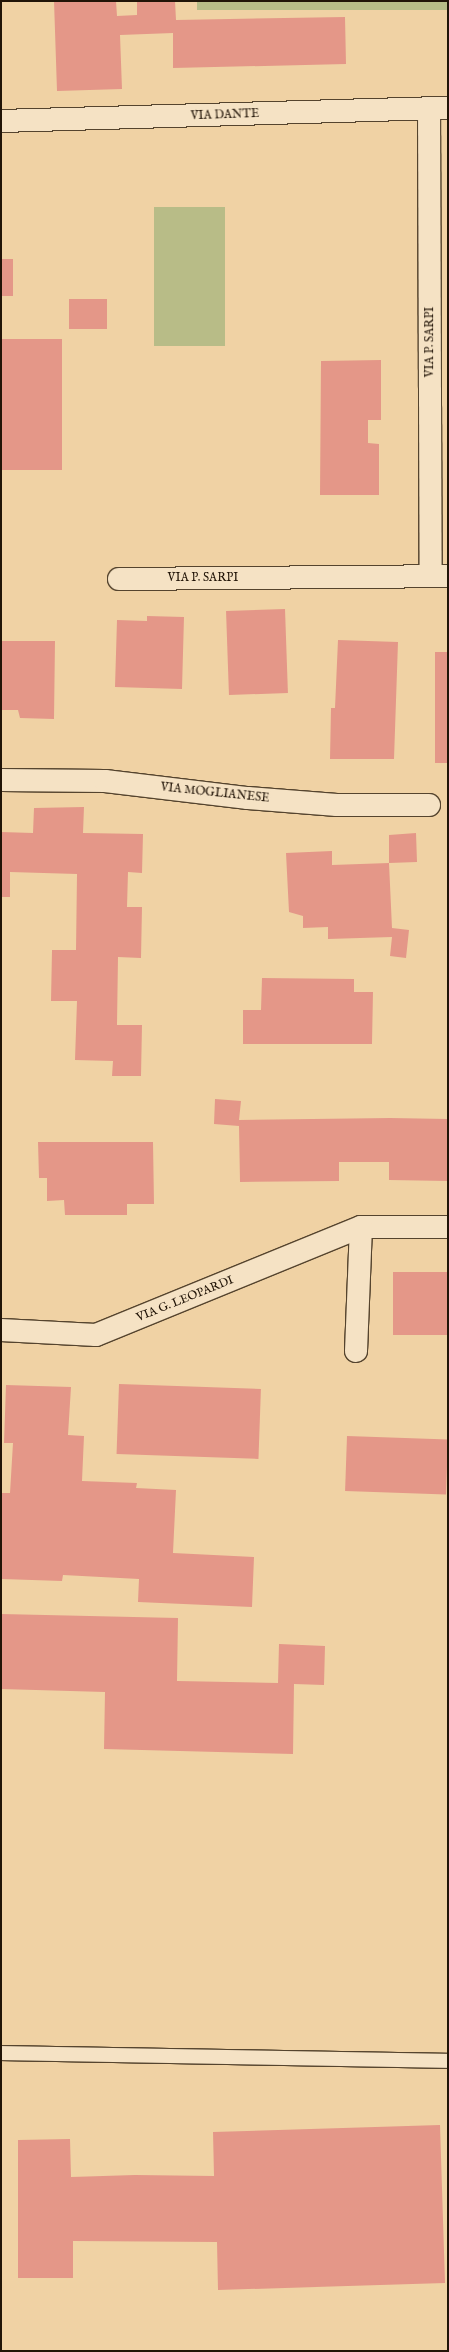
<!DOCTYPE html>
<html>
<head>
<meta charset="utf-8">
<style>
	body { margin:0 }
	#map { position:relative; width:449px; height:2352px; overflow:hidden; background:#f0d2a4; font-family:"IM FELL English",serif }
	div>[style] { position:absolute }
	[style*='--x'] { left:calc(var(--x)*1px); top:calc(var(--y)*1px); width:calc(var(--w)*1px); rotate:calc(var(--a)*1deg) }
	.green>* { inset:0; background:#b8bc87; transform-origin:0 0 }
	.building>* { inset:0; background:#e49788; transform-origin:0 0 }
	.roads { filter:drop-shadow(1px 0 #55442e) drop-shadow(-1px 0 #55442e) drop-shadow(0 1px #55442e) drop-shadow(0 -1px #55442e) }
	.service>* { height:14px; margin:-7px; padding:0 7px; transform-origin:7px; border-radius:7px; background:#f5e2c4 }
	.minor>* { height:22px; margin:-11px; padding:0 11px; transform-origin:11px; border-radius:11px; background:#f5e2c4 }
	span { translate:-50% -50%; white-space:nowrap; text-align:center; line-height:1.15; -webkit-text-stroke:3px #f5e2c4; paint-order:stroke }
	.street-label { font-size:12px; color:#211407 }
	.frame { position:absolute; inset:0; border:2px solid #211407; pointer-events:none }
</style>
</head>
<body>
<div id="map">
	<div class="green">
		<i style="left:197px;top:1px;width:251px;height:9px"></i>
		<i style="left:154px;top:207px;width:71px;height:139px"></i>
	</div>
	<div class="building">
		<i style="clip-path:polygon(54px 1px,116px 1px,117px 16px,137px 15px,137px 1px,175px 1px,176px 20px,345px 17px,346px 64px,173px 68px,173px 33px,120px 35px,122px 89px,57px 91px)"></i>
		<i style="left:1px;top:259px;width:12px;height:37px"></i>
		<i style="left:69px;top:299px;width:38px;height:30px"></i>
		<i style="left:1px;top:339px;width:61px;height:131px"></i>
		<i style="clip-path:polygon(381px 360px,381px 420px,368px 420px,368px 443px,379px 444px,379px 495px,320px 495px,321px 361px)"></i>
		<i style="left:285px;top:609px;width:84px;height:59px;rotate:88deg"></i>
		<i style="clip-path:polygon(147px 616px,184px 617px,182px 689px,115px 687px,117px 620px,147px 621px)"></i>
		<i style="clip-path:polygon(338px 640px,398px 642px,394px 759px,330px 759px,331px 708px,335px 708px)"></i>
		<i style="clip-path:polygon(1px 641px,55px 641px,54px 719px,20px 718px,18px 710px,1px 710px)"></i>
		<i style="left:448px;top:652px;width:111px;height:13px;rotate:90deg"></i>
		<i style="clip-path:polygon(84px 807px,83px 833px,143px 834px,142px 873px,128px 872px,127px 907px,142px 907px,141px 958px,118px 957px,117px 1025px,142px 1025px,141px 1076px,112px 1076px,113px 1061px,75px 1060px,77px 1001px,51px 1001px,52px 950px,76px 950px,77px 874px,10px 872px,10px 897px,1px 897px,1px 832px,33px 833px,34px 808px)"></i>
		<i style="clip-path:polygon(416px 833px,417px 862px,389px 863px,392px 928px,409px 930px,406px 958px,390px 956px,392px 937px,328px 939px,328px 927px,303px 928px,303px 916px,289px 912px,286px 853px,332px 851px,332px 865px,389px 863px,389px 835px)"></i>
		<i style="clip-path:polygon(262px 978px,354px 979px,354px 992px,373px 992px,372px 1044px,243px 1044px,243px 1010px,261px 1010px)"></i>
		<i style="clip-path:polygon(215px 1099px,241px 1101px,239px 1120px,390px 1118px,448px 1119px,448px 1181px,389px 1180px,389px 1162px,339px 1162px,339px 1181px,240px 1182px,239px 1126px,214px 1124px)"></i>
		<i style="clip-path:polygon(38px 1142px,153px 1142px,154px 1204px,127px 1204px,127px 1215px,65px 1215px,64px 1200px,47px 1201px,47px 1178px,39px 1178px)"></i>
		<i style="left:448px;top:1272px;width:63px;height:55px;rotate:90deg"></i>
		<i style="left:119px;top:1384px;width:142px;height:70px;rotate:2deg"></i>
		<i style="clip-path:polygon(6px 1385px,71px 1387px,68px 1435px,84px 1436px,82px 1481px,137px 1483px,136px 1488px,176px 1490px,173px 1553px,254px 1557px,252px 1607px,138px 1602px,139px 1579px,63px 1575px,62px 1581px,2px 1579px,1px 1493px,10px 1493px,13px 1443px,4px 1443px)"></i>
		<i style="left:347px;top:1436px;width:101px;height:55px;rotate:2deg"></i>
		<i style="clip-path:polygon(1px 1614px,178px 1618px,177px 1681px,278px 1683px,279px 1644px,325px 1646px,324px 1685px,294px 1684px,293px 1754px,104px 1749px,105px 1692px,1px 1689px)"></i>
		<i style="clip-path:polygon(440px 2125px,445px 2283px,218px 2290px,217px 2242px,73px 2241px,73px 2278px,18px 2278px,18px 2140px,70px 2139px,71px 2177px,135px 2175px,214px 2176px,213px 2132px)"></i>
	</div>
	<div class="roads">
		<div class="service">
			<i style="--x:1;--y:2053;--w:447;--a:1"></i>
		</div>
		<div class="minor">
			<i style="--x:429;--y:108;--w:468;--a:89.8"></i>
			<i style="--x:1;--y:121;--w:447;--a:-1.7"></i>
			<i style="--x:119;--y:579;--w:329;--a:-0.5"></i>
			<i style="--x:1;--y:780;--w:104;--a:0.6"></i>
			<i style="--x:105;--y:781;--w:144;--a:6.8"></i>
			<i style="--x:248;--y:798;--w:89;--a:4.5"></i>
			<i style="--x:337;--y:805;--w:92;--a:0"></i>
			<i style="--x:1;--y:1330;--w:95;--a:3"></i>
			<i style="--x:96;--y:1335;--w:286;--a:-22.2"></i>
			<i style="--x:361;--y:1227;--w:87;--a:0"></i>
			<i style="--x:356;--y:1351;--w:124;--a:-87.7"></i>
		</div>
	</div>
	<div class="street-label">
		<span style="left:225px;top:115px;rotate:-2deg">VIA DANTE</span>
		<span style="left:430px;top:342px;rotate:-90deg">VIA P. SARPI</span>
		<span style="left:203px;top:578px">VIA P. SARPI</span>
		<span style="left:215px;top:793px;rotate:6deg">VIA MOGLIANESE</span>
		<span style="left:185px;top:1299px;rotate:-22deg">VIA G. LEOPARDI</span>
	</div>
	<div class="frame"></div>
</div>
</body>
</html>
